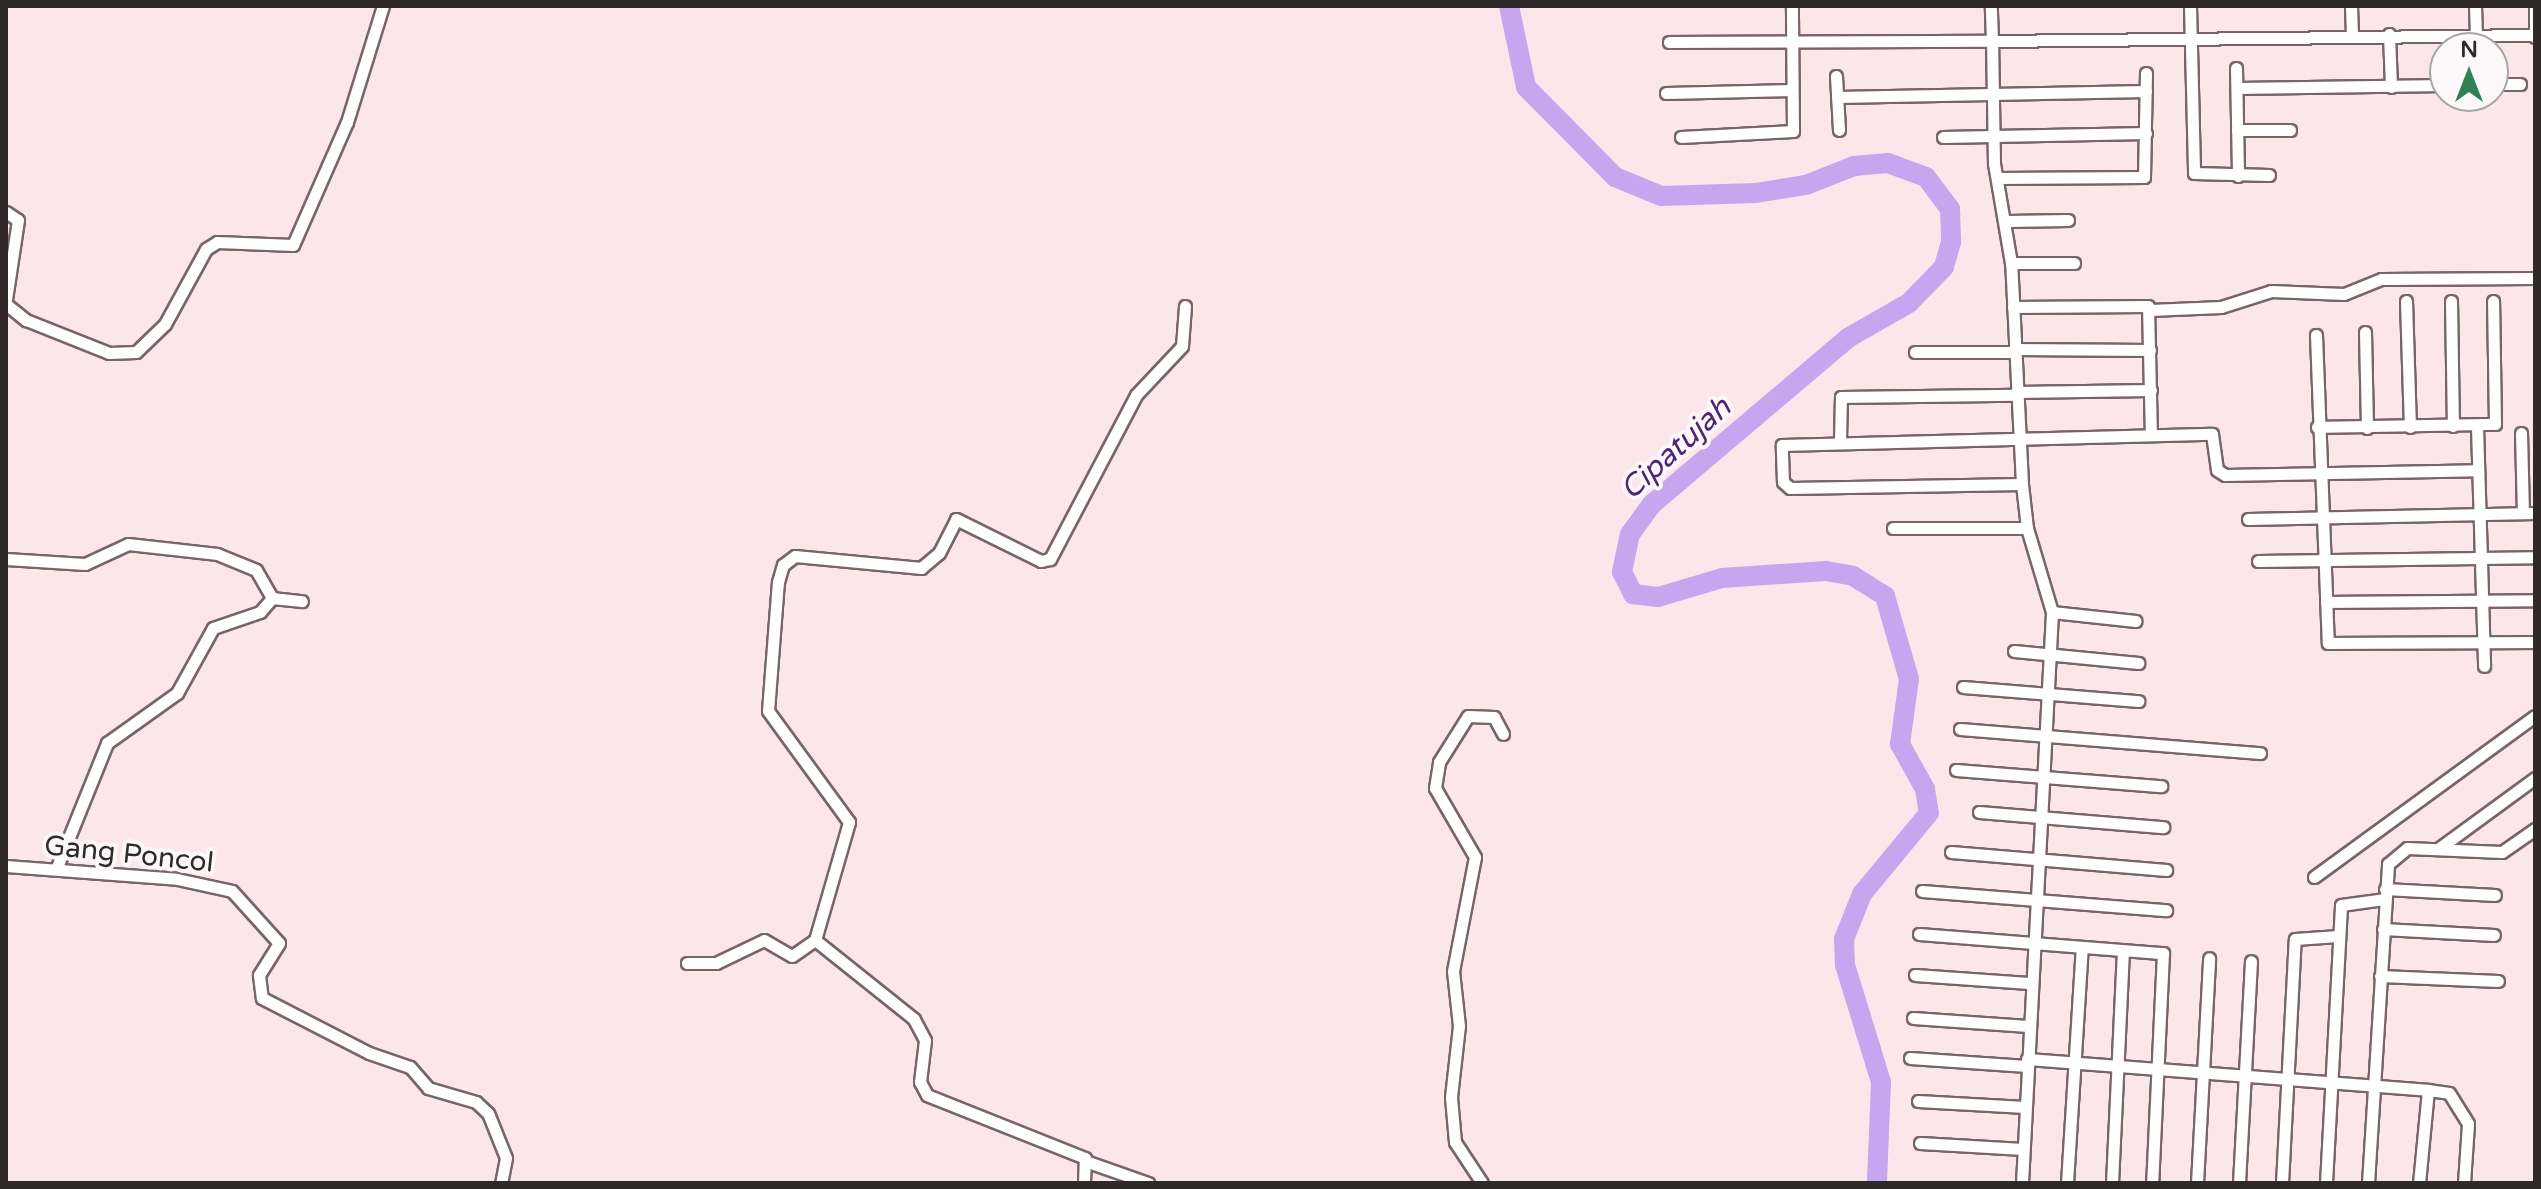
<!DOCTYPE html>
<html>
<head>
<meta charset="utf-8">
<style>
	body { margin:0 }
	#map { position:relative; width:2541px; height:1189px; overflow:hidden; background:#fbe6ea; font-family:"Varela Round",sans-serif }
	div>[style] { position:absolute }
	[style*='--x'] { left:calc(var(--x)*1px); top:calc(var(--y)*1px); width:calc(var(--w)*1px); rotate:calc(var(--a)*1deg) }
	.river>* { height:20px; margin:-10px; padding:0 10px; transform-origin:10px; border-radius:10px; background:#c6a6ee }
	.roads { filter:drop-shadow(2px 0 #776568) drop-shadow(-2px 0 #776568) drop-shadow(0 2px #776568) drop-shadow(0 -2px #776568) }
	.minor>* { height:11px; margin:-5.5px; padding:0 5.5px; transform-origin:5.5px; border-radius:5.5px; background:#fff }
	span { translate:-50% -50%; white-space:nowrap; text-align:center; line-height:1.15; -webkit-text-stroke:8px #fcf8f9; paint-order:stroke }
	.street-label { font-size:28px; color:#302829 }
	.water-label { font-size:30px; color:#4f2476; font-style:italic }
	.frame { position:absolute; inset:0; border:8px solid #302829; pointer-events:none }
	.north { position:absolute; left:2429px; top:32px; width:80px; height:80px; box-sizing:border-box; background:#fcf8f9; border:2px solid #aaa5a6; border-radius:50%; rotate:0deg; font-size:22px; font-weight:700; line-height:32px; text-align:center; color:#302829 }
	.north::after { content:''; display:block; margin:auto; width:28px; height:36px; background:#2d8154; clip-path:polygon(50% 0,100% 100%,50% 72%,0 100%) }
</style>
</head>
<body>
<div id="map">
	<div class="river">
		<i style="--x:1509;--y:6;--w:83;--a:78.1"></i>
		<i style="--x:1526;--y:87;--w:127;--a:45.3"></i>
		<i style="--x:1615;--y:177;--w:50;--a:22.4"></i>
		<i style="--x:1661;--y:196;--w:95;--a:-1.8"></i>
		<i style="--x:1756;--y:193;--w:51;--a:-9.1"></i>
		<i style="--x:1806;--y:185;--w:52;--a:-21.6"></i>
		<i style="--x:1854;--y:166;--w:34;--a:-5"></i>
		<i style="--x:1888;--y:163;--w:40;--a:20.2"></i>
		<i style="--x:1926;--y:177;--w:40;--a:53"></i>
		<i style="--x:1950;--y:209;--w:33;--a:88"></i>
		<i style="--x:1951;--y:242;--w:26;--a:106"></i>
		<i style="--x:1944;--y:267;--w:50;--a:134.2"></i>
		<i style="--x:1909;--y:303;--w:70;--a:150.2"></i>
		<i style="--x:1848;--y:338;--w:257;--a:139.7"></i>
		<i style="--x:1652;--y:504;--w:37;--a:126"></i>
		<i style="--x:1630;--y:534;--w:39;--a:102"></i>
		<i style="--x:1622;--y:572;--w:25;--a:63"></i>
		<i style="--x:1633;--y:594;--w:25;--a:7"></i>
		<i style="--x:1658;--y:597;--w:67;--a:-16.5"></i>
		<i style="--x:1722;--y:578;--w:104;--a:-3.9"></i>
		<i style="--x:1826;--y:571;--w:27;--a:10"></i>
		<i style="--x:1853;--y:576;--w:38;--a:32"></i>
		<i style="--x:1885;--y:596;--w:86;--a:73.9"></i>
		<i style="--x:1909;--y:679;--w:66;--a:97.9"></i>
		<i style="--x:1900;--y:744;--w:51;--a:60.9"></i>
		<i style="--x:1925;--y:789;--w:24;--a:81"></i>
		<i style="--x:1929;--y:813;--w:105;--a:129.6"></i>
		<i style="--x:1862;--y:894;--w:48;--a:111.8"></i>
		<i style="--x:1844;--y:939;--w:26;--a:88"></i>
		<i style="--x:1845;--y:965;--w:122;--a:72.9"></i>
		<i style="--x:1881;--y:1082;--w:101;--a:92.3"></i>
	</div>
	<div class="roads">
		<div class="minor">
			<i style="--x:2190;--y:6;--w:167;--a:88.6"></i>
			<i style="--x:2194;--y:173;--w:75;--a:1.5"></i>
			<i style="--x:2351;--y:6;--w:28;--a:88"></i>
			<i style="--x:2475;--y:6;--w:29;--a:88"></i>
			<i style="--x:2535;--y:6;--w:31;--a:90"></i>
			<i style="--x:2389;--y:34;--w:53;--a:87.8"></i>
			<i style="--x:1669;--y:42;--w:323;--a:-0.2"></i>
			<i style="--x:1992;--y:41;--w:35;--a:-92"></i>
			<i style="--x:2236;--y:68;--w:108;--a:88.9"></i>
			<i style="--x:1836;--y:76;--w:54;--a:86.8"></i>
			<i style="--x:2493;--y:84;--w:27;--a:0"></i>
			<i style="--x:2237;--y:88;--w:208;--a:-0.8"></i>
			<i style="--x:1666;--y:93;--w:126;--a:-1.4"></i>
			<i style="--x:1837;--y:97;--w:309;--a:-1.1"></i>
			<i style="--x:2237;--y:130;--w:53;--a:0"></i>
			<i style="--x:1681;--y:137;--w:112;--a:-3.1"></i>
			<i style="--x:1793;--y:131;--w:125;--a:-90.5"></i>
			<i style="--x:1943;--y:137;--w:203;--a:-1.1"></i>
			<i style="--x:1997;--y:178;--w:147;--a:-0.4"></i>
			<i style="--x:2144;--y:177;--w:104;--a:-88.9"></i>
			<i style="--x:6;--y:212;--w:14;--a:34"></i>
			<i style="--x:18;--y:220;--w:80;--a:98.6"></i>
			<i style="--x:2007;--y:221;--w:61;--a:-0.9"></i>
			<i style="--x:2011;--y:263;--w:63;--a:0"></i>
			<i style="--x:2406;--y:301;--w:126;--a:88.2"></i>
			<i style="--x:2451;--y:301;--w:125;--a:89.1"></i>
			<i style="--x:6;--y:304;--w:26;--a:39"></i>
			<i style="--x:26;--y:320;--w:89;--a:21.7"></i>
			<i style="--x:109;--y:353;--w:27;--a:-2"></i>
			<i style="--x:136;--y:352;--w:40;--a:-44"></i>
			<i style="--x:165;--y:324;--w:85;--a:-61.3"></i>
			<i style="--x:206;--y:249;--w:13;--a:-32"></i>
			<i style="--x:217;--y:242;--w:76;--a:2.3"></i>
			<i style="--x:293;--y:245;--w:134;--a:-66.3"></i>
			<i style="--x:347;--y:122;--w:121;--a:-72.8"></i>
			<i style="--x:2013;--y:307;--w:135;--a:-0.4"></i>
			<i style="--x:2148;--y:306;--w:129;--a:88.7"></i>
			<i style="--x:2150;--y:310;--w:71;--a:-2.4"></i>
			<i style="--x:2221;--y:307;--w:52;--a:-17.7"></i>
			<i style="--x:2271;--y:291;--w:73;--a:2.4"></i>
			<i style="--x:2344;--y:294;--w:40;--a:-22"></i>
			<i style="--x:2381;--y:279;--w:154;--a:-0.4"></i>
			<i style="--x:2365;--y:332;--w:96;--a:88.8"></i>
			<i style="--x:2316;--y:335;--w:308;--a:87.8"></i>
			<i style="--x:2328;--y:643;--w:207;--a:-0.3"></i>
			<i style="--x:2014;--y:349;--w:136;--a:0.4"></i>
			<i style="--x:1915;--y:352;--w:99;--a:0"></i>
			<i style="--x:2016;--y:392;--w:135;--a:-0.8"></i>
			<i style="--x:2477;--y:426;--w:240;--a:88.3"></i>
			<i style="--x:2317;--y:427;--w:178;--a:-1"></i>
			<i style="--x:2495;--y:424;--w:123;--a:-90.9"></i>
			<i style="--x:2521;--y:433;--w:80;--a:88.6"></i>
			<i style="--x:1840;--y:440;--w:43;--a:-88.7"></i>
			<i style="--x:1841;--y:397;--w:175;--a:-0.7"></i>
			<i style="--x:2022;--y:484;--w:232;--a:179"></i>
			<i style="--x:1790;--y:488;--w:9;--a:-139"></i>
			<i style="--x:1783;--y:482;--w:37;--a:-92"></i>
			<i style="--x:1782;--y:445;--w:430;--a:-1.5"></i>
			<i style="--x:2212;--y:434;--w:36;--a:82"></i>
			<i style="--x:2217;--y:470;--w:9;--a:32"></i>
			<i style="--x:2225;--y:475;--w:253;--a:-1.1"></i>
			<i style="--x:2248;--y:519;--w:287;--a:-1.2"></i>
			<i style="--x:1893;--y:528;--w:134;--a:0"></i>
			<i style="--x:6;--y:559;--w:79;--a:3.6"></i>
			<i style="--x:85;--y:564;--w:47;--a:-24.9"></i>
			<i style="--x:128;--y:544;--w:90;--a:6.4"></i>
			<i style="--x:217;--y:554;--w:42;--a:22.3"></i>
			<i style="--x:256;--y:570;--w:32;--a:60"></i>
			<i style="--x:2258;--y:561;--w:277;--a:-0.8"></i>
			<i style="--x:272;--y:598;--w:30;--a:6"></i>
			<i style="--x:2326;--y:602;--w:209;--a:-0.5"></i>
			<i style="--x:2052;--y:612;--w:84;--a:6.1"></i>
			<i style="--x:2014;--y:651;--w:125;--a:5.5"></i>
			<i style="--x:1963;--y:687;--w:176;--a:4.6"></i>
			<i style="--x:1960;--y:729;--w:301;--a:4.6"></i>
			<i style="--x:1956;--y:770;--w:206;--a:4.5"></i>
			<i style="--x:1979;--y:812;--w:185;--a:4.7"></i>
			<i style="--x:2438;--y:849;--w:120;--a:-36.2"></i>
			<i style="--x:1951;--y:852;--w:216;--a:4.8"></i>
			<i style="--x:6;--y:866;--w:171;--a:4.3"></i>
			<i style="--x:177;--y:879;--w:56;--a:12.3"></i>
			<i style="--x:232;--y:891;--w:70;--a:47.9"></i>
			<i style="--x:279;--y:943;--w:38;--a:122"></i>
			<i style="--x:259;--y:975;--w:23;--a:83"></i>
			<i style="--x:262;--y:998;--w:120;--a:27.2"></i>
			<i style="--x:369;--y:1053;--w:43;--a:18.9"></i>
			<i style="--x:410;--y:1067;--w:28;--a:49"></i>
			<i style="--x:428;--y:1088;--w:50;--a:16.3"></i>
			<i style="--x:476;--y:1102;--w:16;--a:43"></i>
			<i style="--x:488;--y:1113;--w:48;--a:68.2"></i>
			<i style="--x:506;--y:1158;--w:25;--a:101"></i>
			<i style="--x:57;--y:867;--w:134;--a:-68"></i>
			<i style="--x:107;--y:743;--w:86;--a:-35.5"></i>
			<i style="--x:177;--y:693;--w:74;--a:-61"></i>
			<i style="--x:213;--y:628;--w:50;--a:-18.8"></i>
			<i style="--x:260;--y:612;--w:18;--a:-49"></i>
			<i style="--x:2314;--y:877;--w:273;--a:-36.1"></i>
			<i style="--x:2385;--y:889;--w:110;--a:3.1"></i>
			<i style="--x:1922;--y:891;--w:245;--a:4.5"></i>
			<i style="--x:2383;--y:929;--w:111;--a:3.1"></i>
			<i style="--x:1919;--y:934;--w:245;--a:4.5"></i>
			<i style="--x:2163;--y:953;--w:230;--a:92.7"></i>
			<i style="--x:687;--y:963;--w:29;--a:0"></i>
			<i style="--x:716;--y:963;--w:53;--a:-25.6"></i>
			<i style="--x:764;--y:940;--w:32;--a:30"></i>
			<i style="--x:792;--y:956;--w:28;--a:-35"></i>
			<i style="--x:1915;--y:975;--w:114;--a:4"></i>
			<i style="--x:2380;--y:976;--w:118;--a:2.4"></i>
			<i style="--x:1913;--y:1018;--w:115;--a:4"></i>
			<i style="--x:1910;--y:1058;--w:117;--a:3.9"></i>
			<i style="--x:2027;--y:1059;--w:402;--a:4.4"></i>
			<i style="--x:2428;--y:1090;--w:93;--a:95.5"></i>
			<i style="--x:2428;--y:1090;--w:21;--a:8"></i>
			<i style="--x:2449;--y:1093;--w:36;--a:58"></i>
			<i style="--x:2468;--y:1124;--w:59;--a:93.9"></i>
			<i style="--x:1918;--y:1101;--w:107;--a:3.2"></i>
			<i style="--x:1920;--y:1143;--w:103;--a:3.3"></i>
			<i style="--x:1088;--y:1162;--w:64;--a:19.3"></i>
			<i style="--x:1084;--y:1183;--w:25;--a:-88"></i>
			<i style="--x:1085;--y:1158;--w:170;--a:-158.3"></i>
			<i style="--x:927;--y:1095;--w:15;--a:-118"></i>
			<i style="--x:920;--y:1082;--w:42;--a:-83.2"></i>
			<i style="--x:925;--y:1040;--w:24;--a:-118"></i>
			<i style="--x:914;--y:1019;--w:127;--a:-141.4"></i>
			<i style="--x:815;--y:940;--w:123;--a:-73.9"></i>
			<i style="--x:849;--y:822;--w:137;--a:-126.1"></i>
			<i style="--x:768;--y:711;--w:129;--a:-85.6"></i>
			<i style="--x:778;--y:582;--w:18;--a:-74"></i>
			<i style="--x:783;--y:565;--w:15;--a:-37"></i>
			<i style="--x:795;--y:556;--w:127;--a:5.4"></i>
			<i style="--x:921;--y:568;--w:23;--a:-40"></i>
			<i style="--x:939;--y:553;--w:38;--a:-63"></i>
			<i style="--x:956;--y:519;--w:95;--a:26.3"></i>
			<i style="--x:1041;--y:561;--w:9;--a:-13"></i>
			<i style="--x:1050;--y:559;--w:185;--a:-62.3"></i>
			<i style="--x:1136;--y:395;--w:67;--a:-46.8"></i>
			<i style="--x:1182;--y:346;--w:40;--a:-85.7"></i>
			<i style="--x:1482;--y:1183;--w:49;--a:-123.4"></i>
			<i style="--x:1455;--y:1142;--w:45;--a:-95.1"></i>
			<i style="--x:1451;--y:1097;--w:71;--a:-83.6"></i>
			<i style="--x:1459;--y:1026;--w:55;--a:-96.2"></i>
			<i style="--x:1453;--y:971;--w:116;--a:-79.1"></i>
			<i style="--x:1475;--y:857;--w:80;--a:-120.1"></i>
			<i style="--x:1435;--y:788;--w:26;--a:-81"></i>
			<i style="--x:1439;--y:762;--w:54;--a:-57.8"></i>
			<i style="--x:1468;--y:716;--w:26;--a:2"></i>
			<i style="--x:1494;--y:717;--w:19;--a:62"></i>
			<i style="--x:2022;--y:1183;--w:572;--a:-86.99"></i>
			<i style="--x:2052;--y:612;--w:88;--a:-106.6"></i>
			<i style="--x:2027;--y:528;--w:44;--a:-96.5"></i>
			<i style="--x:2022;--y:484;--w:221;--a:-92.8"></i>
			<i style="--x:2011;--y:263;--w:100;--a:-99.7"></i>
			<i style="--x:1994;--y:164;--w:123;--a:-90.9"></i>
			<i style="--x:1992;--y:41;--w:543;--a:-0.63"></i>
			<i style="--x:2067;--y:1183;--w:236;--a:-86.4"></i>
			<i style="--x:2112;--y:1183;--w:233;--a:-87.3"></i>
			<i style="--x:2197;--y:1183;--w:225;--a:-86.9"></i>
			<i style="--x:2239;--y:1183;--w:222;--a:-86.9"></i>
			<i style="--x:2282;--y:1183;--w:244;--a:-87"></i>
			<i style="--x:2295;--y:939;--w:43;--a:-4"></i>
			<i style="--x:2326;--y:1183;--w:278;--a:-86.9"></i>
			<i style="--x:2341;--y:905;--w:43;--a:-7.9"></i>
			<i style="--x:2368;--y:1183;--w:320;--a:-86.4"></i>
			<i style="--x:2388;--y:864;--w:25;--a:-40"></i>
			<i style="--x:2407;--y:848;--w:95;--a:2.4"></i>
			<i style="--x:2502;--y:852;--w:40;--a:-34.9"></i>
		</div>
	</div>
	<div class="street-label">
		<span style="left:129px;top:854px;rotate:6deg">Gang Poncol</span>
	</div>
	<div class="water-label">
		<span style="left:1676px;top:449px;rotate:-42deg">Cipatujah</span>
	</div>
	<div class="frame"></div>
	<div class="north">N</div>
</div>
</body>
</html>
